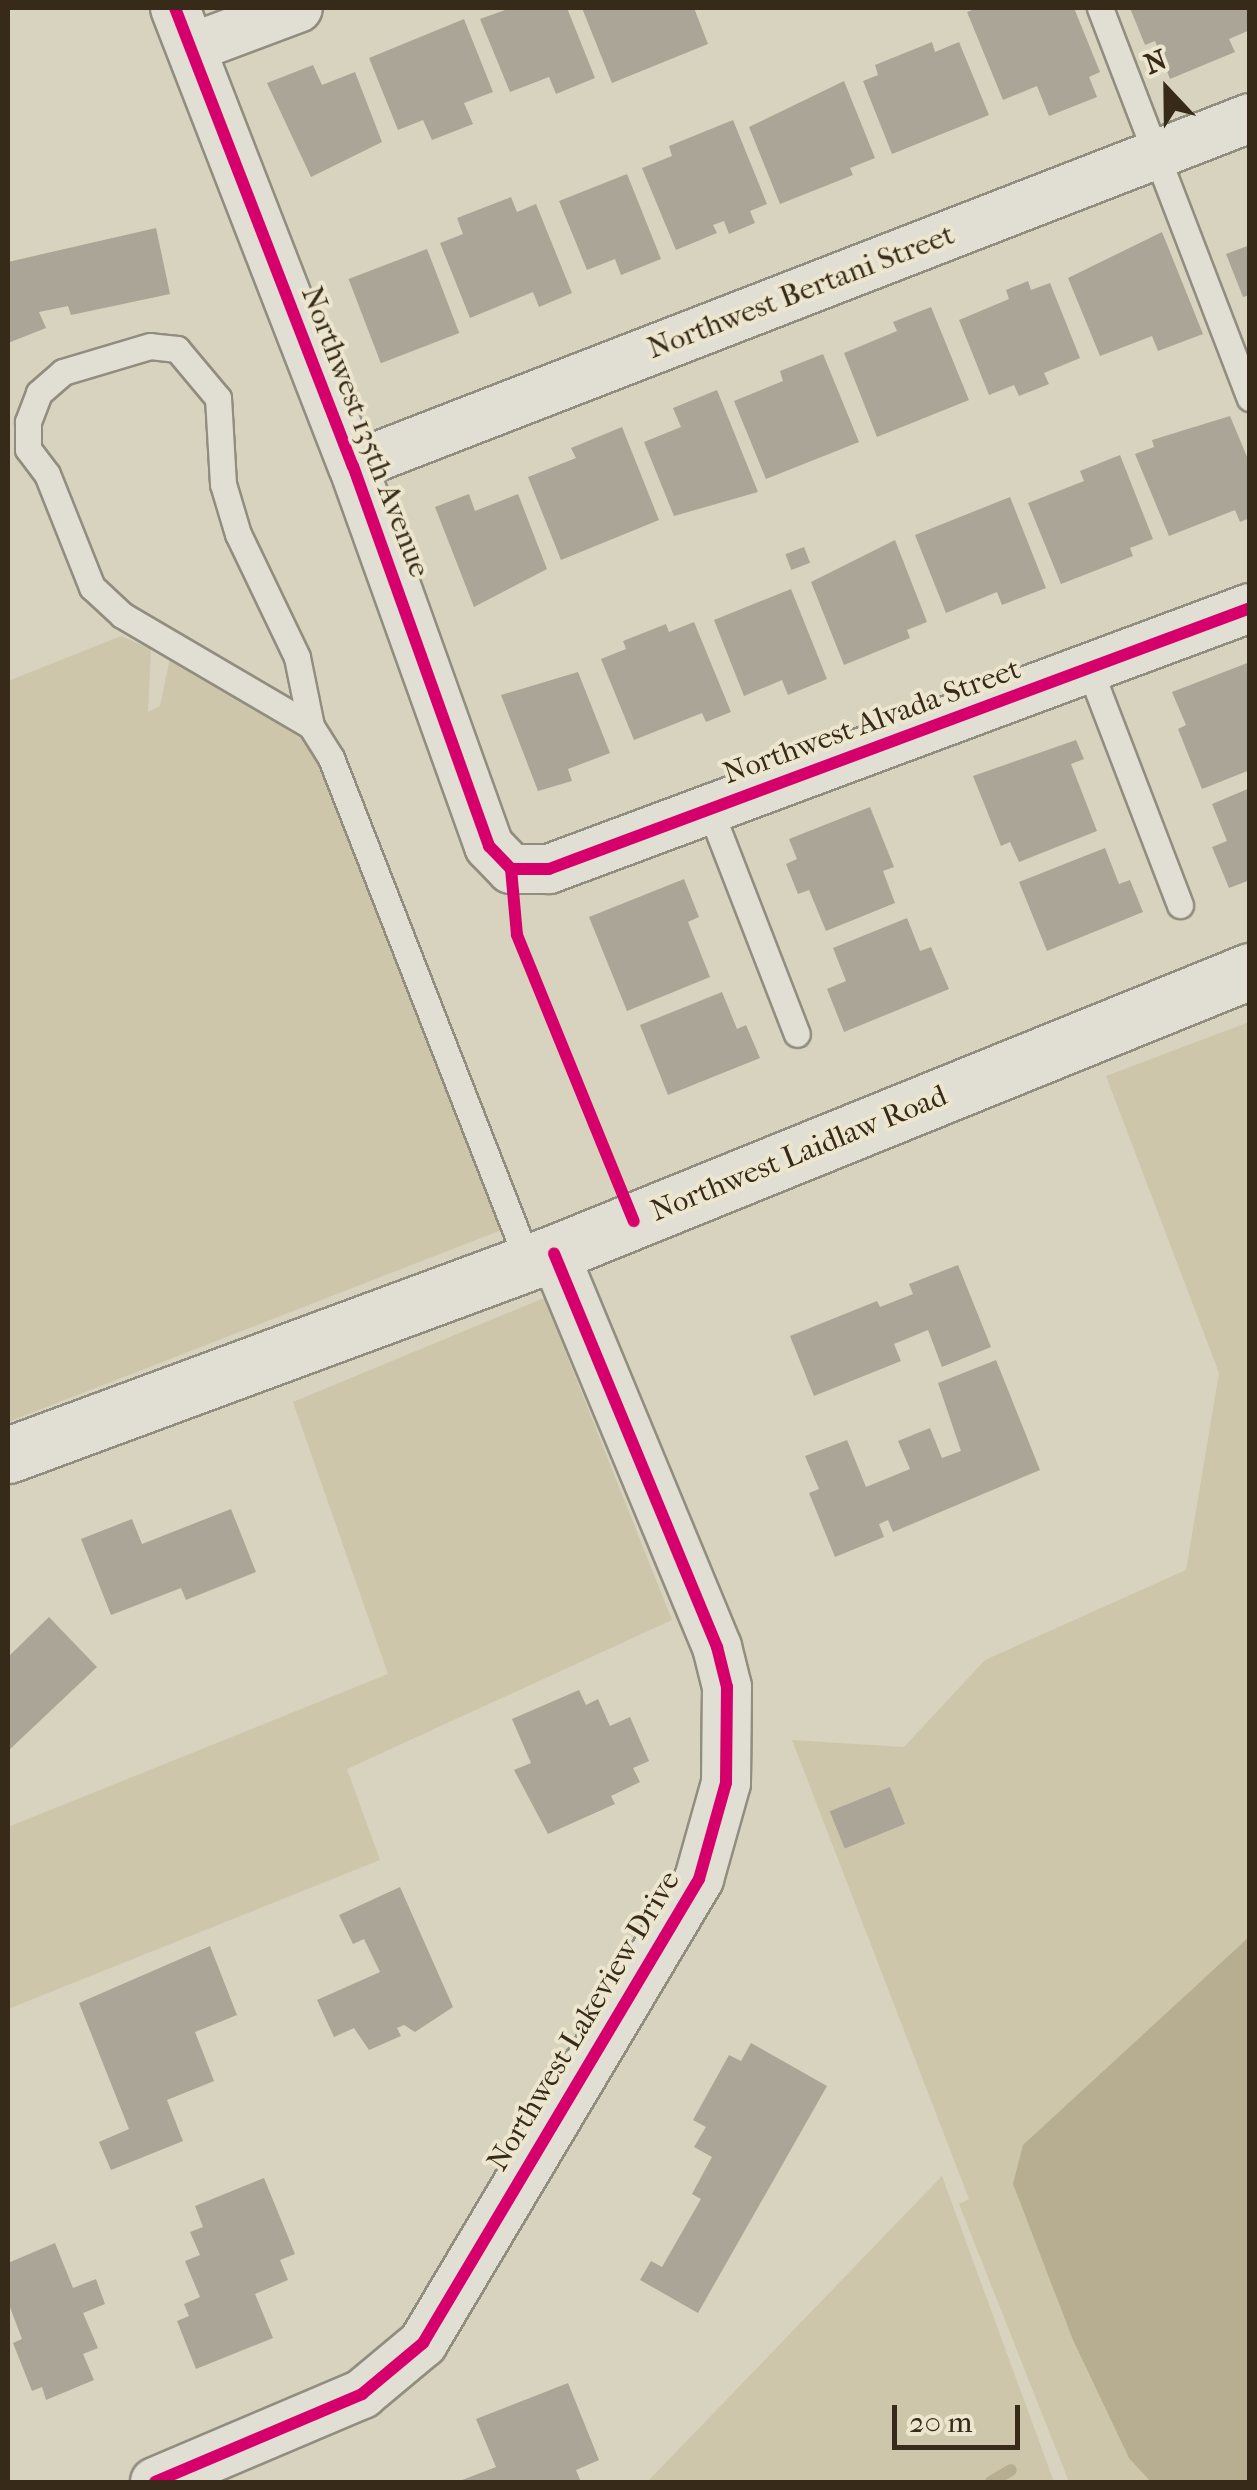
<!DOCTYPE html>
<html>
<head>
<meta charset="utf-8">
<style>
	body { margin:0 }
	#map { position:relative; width:1257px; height:2490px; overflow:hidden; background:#d8d3be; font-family:"IM FELL French Canon",serif }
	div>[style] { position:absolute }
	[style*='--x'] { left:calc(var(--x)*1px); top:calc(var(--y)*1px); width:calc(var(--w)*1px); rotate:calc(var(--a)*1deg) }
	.green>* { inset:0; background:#cec6aa }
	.water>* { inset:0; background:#b7ae92 }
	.stream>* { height:12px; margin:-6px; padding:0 6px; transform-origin:6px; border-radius:6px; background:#b7ae92 }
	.building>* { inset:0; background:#aaa596; transform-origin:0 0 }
	.roads { filter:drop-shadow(2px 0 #918d7f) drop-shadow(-2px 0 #918d7f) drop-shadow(0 2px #918d7f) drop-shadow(0 -2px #918d7f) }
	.lane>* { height:25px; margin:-12.5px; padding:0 12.5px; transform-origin:12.5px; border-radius:12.5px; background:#e1ded4 }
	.street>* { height:48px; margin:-24px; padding:0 24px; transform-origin:24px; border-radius:24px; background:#e1ded4 }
	.secondary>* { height:55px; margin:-27.5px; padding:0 27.5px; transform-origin:27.5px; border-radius:27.5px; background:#e1ded4 }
	.cycleway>* { height:12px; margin:-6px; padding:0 6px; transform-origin:6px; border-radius:6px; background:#d6006c }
	span { translate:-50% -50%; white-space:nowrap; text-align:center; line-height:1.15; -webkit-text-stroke:8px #ede6ce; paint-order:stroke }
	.street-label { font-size:30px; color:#372a19 }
	.frame { position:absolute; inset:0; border:10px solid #372a19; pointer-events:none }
	.north { position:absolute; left:1117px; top:40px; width:100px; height:100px; -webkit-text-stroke:8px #ede6ce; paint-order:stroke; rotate:338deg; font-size:28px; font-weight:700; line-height:40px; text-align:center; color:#372a19 }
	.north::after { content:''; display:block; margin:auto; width:35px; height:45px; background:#372a19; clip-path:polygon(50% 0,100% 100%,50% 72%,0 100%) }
	.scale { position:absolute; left:892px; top:2405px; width:128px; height:45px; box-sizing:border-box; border:5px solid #372a19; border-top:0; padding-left:12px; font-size:30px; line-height:35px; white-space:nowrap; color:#372a19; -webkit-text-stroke:8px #ede6ce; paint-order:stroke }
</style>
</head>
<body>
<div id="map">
	<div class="green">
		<i style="clip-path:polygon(121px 636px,151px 649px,148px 712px,160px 706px,170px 658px,309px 743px,324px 767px,504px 1229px,8px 1422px,8px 681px)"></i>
		<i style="clip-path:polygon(1249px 1022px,1249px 2482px,1069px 2482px,959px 2204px,969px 2199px,792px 1740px,904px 1747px,985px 1660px,1186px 1570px,1219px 1373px,1106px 1076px)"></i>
		<i style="clip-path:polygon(544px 1298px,672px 1620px,347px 1769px,380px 1860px,8px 2009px,8px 1827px,388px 1674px,293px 1402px)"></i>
		<i style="clip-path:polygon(942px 2176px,1054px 2482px,647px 2482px)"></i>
	</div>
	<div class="water">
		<i style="clip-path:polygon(1249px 1937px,1249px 2482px,1151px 2482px,1129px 2458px,1073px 2340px,1013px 2184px,1023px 2145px)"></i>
	</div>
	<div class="stream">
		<i style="--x:991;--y:2482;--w:23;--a:-31"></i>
	</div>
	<div class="building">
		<i style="clip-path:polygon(511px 8px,567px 8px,595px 78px,556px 94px,549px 77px,510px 92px,480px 19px)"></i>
		<i style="clip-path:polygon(582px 8px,694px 8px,708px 44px,612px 83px)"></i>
		<i style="clip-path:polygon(978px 8px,1074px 8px,1100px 72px,1089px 77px,1097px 97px,1049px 116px,1037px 86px,1003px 100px,967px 12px)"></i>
		<i style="clip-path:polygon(1130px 8px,1250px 8px,1250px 30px,1229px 39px,1235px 52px,1170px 79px,1155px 41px,1145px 45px)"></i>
		<i style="clip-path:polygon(464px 19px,493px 92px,464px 103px,473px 124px,432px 140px,423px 120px,398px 130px,369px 58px)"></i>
		<i style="clip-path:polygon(932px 42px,935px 52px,959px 42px,989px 115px,892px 154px,863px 81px,878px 75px,875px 65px)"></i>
		<i style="clip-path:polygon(313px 65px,322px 85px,355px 72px,382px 142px,311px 177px,267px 83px)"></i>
		<i style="clip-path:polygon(844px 81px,875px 158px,850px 168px,853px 175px,780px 204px,749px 127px)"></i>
		<i style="clip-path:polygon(733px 120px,767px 204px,750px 211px,755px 223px,729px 234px,724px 221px,713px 225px,717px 233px,676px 250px,642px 168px,672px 156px,669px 146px)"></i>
		<i style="clip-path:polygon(627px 174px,661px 259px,621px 275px,615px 259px,587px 270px,559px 201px)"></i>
		<i style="clip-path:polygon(511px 197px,517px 212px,536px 204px,572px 293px,539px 307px,533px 292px,470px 318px,440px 243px,463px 234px,457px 218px)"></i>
		<i style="clip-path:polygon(156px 228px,170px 294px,71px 315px,68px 306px,39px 312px,46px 328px,8px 343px,8px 262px)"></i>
		<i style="clip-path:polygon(1162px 232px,1203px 334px,1158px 351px,1152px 336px,1100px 356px,1068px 278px)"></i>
		<i style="clip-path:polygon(1250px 245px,1250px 295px,1243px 297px,1226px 254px)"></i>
		<i style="left:427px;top:249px;width:90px;height:84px;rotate:69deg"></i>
		<i style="clip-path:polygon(1028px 281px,1031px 290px,1050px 283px,1080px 358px,1044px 373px,1049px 384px,1019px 396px,1014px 385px,989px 395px,959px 320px,1009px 299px,1006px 290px)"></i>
		<i style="clip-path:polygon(931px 307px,969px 400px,877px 437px,844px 353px,897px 331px,893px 322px)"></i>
		<i style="clip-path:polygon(823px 354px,859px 442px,766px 479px,734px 401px,783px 381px,780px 371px)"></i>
		<i style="clip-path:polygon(717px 390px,758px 492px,674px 516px,644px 442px,681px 427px,673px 408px)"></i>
		<i style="clip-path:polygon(1230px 416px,1250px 464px,1250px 518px,1240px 522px,1235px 510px,1169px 536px,1135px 454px,1154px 447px,1152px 440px)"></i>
		<i style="clip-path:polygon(622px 427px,659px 520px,561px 560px,528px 477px,576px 458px,571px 448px)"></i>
		<i style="clip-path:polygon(1120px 455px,1153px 539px,1130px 548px,1133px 556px,1061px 584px,1028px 503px,1084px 481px,1080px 471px)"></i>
		<i style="clip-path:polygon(469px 494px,475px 511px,518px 494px,547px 569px,474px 607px,435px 507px)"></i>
		<i style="clip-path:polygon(1010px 497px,1046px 588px,1002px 605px,997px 592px,946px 613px,915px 535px)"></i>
		<i style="clip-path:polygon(895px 540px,927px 622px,907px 630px,910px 638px,844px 665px,811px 582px)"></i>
		<i style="left:804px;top:547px;width:17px;height:20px;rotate:69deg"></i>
		<i style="clip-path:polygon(791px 589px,827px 679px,788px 695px,782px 680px,744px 696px,714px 620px)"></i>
		<i style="clip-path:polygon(694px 622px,731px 712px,706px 722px,702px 713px,634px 740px,601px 659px,626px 649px,623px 641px,666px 624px,669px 632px)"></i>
		<i style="clip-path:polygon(1250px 662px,1250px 770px,1202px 789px,1178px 729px,1186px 725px,1172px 692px)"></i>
		<i style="clip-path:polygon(578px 672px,610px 753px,568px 769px,572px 781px,538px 791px,501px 695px)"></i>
		<i style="clip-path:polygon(1076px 740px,1084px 759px,1071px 764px,1097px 831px,1019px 862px,1010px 842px,1001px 846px,973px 776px)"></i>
		<i style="clip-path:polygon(1250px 788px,1250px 880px,1229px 888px,1212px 847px,1227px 841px,1212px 804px)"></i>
		<i style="clip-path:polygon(870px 807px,894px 867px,883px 871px,895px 903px,826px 931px,809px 890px,798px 894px,786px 864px,797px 859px,789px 839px)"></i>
		<i style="clip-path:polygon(1105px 848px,1119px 884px,1130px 880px,1143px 912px,1047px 951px,1019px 882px)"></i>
		<i style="clip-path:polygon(684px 879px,699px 917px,688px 922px,710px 977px,627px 1011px,589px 917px)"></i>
		<i style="clip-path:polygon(907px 918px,920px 951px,931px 947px,949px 989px,844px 1032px,827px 989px,846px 981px,833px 948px)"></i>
		<i style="clip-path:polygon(722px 992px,737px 1029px,746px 1025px,760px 1058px,668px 1095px,640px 1025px)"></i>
		<i style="clip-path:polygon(958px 1265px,991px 1347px,942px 1367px,928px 1330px,894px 1344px,901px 1361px,814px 1396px,790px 1336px,877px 1301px,880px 1307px,913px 1294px,909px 1284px)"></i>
		<i style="clip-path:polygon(996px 1360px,1040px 1470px,893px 1532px,888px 1520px,879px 1524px,884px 1537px,835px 1557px,809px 1493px,819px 1489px,805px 1456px,847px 1440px,866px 1487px,910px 1469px,898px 1441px,930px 1428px,942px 1458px,961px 1451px,938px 1383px)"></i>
		<i style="clip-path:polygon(231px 1509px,256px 1572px,186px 1600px,181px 1588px,111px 1615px,81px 1539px,132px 1519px,142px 1544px)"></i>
		<i style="clip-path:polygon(49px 1617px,97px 1667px,8px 1751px,8px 1657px)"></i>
		<i style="clip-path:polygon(579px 1690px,586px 1705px,598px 1699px,610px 1726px,630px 1717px,649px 1761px,633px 1768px,640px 1782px,611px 1796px,615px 1804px,548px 1834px,514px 1770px,531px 1763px,512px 1719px)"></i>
		<i style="left:890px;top:1787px;width:40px;height:65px;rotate:68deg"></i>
		<i style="clip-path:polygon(400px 1887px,453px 2007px,415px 2032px,404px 2025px,397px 2028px,401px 2036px,369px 2050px,354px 2028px,334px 2037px,317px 2000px,380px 1972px,364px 1939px,353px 1944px,339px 1915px)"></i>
		<i style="clip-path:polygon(210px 1946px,237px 2015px,195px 2032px,214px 2081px,167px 2100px,183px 2141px,111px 2170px,99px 2142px,129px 2129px,79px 2003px)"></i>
		<i style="clip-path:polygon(751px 2043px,827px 2086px,698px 2313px,640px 2280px,651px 2261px,662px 2267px,701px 2199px,692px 2194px,712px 2157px,694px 2147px,706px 2127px,693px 2120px,729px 2055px,741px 2061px)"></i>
		<i style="clip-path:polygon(264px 2178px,295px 2254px,280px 2260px,288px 2280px,255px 2294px,273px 2338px,196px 2369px,177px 2321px,189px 2316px,184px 2304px,200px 2297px,185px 2261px,200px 2255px,190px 2232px,203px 2227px,195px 2206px)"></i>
		<i style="clip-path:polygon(55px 2243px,73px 2288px,96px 2279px,105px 2304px,83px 2313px,98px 2348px,83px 2354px,94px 2380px,46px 2400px,42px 2387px,32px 2391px,13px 2343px,22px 2339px,8px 2302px,8px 2263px)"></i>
		<i style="clip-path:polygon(568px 2383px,599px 2460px,576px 2470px,581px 2482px,457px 2482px,496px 2467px,476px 2419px)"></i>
	</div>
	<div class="roads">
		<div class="lane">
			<i style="--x:1100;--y:8;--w:418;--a:69"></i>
			<i style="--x:1089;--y:668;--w:254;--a:69"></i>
			<i style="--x:311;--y:726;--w:70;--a:-101.5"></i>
			<i style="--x:297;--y:657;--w:136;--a:-115.6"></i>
			<i style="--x:238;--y:534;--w:52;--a:-106.7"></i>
			<i style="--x:223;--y:484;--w:86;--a:-93.3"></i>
			<i style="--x:218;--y:398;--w:64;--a:-129.9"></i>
			<i style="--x:177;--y:349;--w:27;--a:-174"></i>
			<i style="--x:150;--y:346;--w:91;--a:163.4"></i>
			<i style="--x:63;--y:372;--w:32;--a:139"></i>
			<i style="--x:39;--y:393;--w:31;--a:111"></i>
			<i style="--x:28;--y:422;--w:27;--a:90"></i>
			<i style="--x:28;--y:449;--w:31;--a:53"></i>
			<i style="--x:47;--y:474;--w:122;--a:68.3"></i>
			<i style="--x:92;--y:587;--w:41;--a:43"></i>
			<i style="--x:122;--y:615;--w:219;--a:30.4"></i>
			<i style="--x:311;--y:726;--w:38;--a:58"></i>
			<i style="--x:331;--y:758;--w:541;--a:68.65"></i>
			<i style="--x:710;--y:810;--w:240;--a:68.8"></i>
		</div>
		<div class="street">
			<i style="--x:175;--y:8;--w:491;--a:68.8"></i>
			<i style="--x:353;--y:466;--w:404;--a:70.3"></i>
			<i style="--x:489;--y:846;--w:32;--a:46"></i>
			<i style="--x:511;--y:869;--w:38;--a:0"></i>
			<i style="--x:549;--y:869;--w:748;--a:-20.42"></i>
			<i style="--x:191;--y:48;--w:114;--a:-20.5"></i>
			<i style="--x:353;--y:466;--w:962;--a:-21.2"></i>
			<i style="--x:155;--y:2482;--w:225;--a:-23"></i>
			<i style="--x:362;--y:2394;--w:80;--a:-39.9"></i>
			<i style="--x:423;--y:2343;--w:540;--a:-59.25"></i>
			<i style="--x:699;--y:1879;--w:100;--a:-74.3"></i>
			<i style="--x:726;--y:1783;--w:96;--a:-89.4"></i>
			<i style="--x:727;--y:1687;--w:41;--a:-104"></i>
			<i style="--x:717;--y:1647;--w:426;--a:-112.5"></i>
		</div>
		<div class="secondary">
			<i style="--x:8;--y:1455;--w:582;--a:-20.3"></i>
			<i style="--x:554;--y:1253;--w:751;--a:-22.06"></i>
		</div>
	</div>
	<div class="cycleway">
		<i style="--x:175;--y:8;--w:491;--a:68.8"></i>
		<i style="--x:353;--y:466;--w:404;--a:70.3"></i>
		<i style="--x:489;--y:846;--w:32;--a:46"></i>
		<i style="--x:511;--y:869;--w:38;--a:0"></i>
		<i style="--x:549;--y:869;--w:748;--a:-20.42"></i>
		<i style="--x:511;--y:869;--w:66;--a:84.8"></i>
		<i style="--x:517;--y:935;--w:309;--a:67.8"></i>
		<i style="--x:155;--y:2482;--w:225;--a:-23"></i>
		<i style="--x:362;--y:2394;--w:80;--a:-39.9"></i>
		<i style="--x:423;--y:2343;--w:540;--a:-59.25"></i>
		<i style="--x:699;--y:1879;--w:100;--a:-74.3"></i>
		<i style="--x:726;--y:1783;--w:96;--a:-89.4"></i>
		<i style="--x:727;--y:1687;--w:41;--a:-104"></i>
		<i style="--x:717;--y:1647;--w:426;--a:-112.5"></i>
	</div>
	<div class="street-label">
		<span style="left:801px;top:292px;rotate:-21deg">Northwest Bertani Street</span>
		<span style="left:365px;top:432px;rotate:69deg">Northwest 135th Avenue</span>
		<span style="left:872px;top:722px;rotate:-20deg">Northwest Alvada Street</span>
		<span style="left:799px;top:1154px;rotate:-22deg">Northwest Laidlaw Road</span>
		<span style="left:584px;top:2021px;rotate:-59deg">Northwest Lakeview Drive</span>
	</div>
	<div class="frame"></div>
	<div class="north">N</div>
	<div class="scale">20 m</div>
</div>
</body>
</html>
